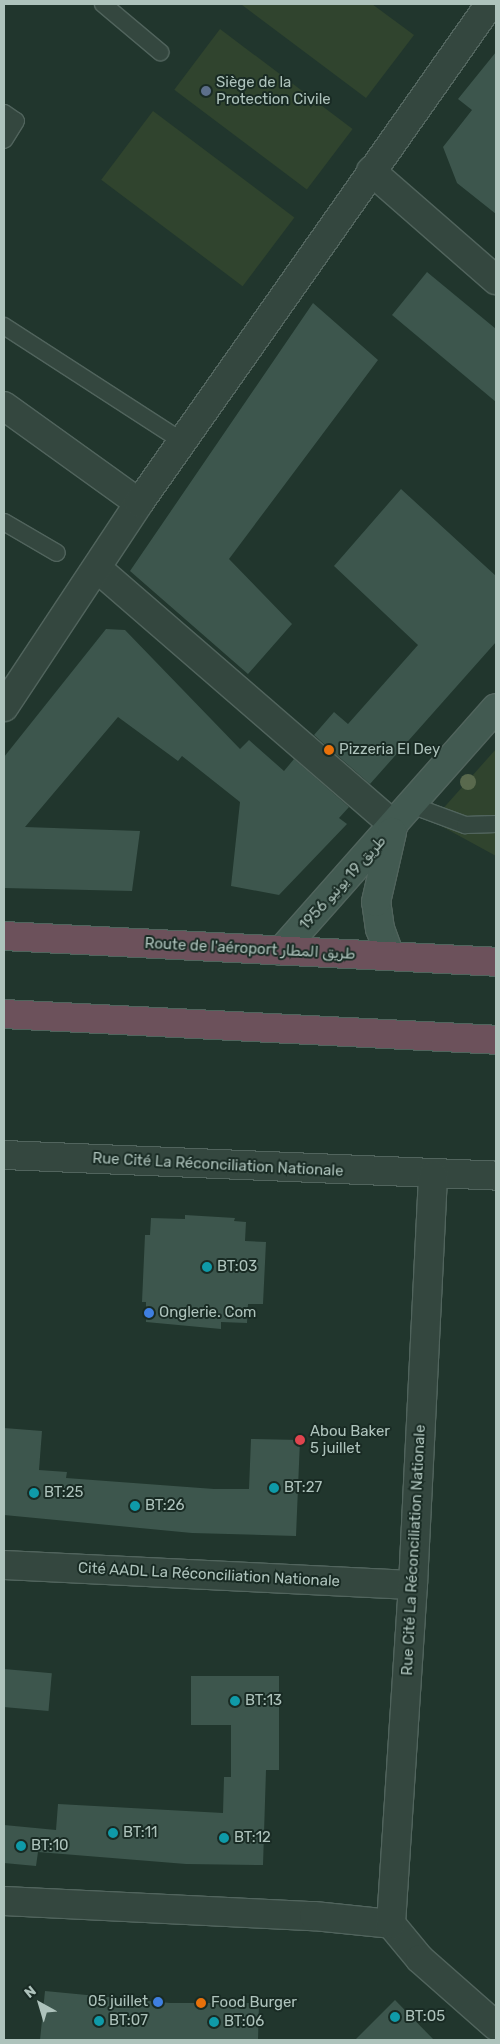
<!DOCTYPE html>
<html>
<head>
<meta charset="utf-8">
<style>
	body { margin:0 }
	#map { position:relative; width:500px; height:2044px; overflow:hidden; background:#21362d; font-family:Rubik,"Noto Sans Arabic",sans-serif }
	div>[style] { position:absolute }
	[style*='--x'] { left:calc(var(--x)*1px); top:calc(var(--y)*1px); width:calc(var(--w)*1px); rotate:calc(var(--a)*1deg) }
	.green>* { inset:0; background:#30442e; transform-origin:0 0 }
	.building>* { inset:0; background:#3d564d; transform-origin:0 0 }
	.roads { filter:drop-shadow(1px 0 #51645d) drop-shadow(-1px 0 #51645d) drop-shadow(0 1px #51645d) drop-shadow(0 -1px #51645d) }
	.lane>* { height:16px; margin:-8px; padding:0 8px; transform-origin:8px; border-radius:8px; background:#34473f }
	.street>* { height:28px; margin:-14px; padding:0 14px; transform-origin:14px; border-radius:14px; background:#34473f }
	.secondary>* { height:28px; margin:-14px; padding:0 14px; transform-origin:14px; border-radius:14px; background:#425a51 }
	.highway>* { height:28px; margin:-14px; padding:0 14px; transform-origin:14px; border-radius:14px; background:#6c515b }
	.trees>* { width:16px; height:16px; margin:-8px; border-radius:50%; background:#59694d }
	.dots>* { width:14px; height:14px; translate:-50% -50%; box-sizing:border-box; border:2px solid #192b24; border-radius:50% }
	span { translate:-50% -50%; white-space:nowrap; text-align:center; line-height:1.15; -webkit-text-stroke:4px #192b24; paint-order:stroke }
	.poi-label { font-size:15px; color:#aec3bc }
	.left { translate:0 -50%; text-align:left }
	.right { translate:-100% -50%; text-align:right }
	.street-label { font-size:15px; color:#aec3bc }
	.frame { position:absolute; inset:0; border:5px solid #aec3bc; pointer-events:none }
	.north { position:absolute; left:15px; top:1979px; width:50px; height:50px; -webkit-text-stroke:4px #192b24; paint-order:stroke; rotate:321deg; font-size:14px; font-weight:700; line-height:20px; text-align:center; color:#aec3bc }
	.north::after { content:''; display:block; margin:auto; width:18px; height:22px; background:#aec3bc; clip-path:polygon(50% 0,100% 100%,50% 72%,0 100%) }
</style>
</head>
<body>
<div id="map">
	<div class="green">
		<i style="clip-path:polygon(372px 4px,414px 35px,366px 98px,242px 5px)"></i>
		<i style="left:220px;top:29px;width:166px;height:76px;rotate:37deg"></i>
		<i style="left:153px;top:111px;width:177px;height:86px;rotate:37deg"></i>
		<i style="clip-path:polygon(496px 749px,496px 856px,432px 821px)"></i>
	</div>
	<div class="building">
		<i style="clip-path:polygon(496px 52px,496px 214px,457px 183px,443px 147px,472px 110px,458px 99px)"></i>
		<i style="clip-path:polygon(427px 272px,496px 329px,496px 402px,392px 315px)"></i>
		<i style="clip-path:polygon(313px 303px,378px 360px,229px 559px,292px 624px,248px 674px,130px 571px)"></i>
		<i style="clip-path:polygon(401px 489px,496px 576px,496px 642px,370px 784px,314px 735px,334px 712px,348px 724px,418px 645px,334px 566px)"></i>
		<i style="clip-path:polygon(106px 629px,125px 630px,240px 749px,249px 740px,284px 771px,294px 759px,349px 807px,339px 818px,347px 824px,279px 895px,231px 886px,240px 802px,182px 756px,178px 761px,118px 717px,25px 827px,140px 831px,132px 891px,4px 888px,4px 757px)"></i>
		<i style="clip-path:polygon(185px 1215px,235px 1218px,234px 1221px,246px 1222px,245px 1241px,266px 1242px,263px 1304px,248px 1304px,247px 1323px,221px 1322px,221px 1329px,146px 1322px,146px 1302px,142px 1302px,145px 1235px,150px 1235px,151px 1218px,185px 1219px)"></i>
		<i style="clip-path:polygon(4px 1428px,42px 1431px,39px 1470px,67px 1472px,66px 1478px,214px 1489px,249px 1489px,251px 1439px,300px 1440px,296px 1536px,192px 1533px,4px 1515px)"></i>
		<i style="left:4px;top:1669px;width:48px;height:38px;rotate:5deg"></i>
		<i style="clip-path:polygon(191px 1676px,279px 1676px,279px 1770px,266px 1770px,263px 1865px,186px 1864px,38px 1852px,36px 1866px,4px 1863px,4px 1825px,56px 1830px,58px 1804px,223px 1813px,224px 1777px,231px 1777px,231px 1725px,191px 1725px)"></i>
		<i style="clip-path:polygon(45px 1991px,170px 2003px,259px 2003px,258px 2040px,40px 2040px)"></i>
		<i style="clip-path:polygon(395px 2000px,434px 2040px,355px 2040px)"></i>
	</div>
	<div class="roads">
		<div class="lane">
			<i style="--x:103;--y:4;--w:75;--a:40.1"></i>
			<i style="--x:4;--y:113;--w:14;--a:34"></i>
			<i style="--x:16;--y:121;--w:22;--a:122"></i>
			<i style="--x:4;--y:326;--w:212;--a:32.9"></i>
			<i style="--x:4;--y:522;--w:61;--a:30.3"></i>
			<i style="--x:411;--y:805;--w:58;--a:20.3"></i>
			<i style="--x:465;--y:825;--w:31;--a:-2"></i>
		</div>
		<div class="street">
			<i style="--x:371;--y:171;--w:166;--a:41.1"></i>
			<i style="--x:4;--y:406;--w:166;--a:35.7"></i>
			<i style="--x:98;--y:569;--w:391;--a:40.9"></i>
			<i style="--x:4;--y:707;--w:245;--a:-56.5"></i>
			<i style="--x:139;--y:503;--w:610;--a:-54.88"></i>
			<i style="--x:4;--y:1155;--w:492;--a:2.4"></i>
			<i style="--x:4;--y:1565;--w:409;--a:2.8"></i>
			<i style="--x:4;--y:1901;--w:310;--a:2.8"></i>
			<i style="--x:314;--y:1916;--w:77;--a:5.9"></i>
			<i style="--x:391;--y:1924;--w:45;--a:50.4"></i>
			<i style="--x:420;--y:1959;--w:101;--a:41.4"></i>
			<i style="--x:391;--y:1924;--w:340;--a:-86.3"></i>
			<i style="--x:413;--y:1585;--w:410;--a:-87.2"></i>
		</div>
		<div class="secondary">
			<i style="--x:281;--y:951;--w:324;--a:-48.5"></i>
			<i style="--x:390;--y:956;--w:29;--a:-110"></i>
			<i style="--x:380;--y:929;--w:27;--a:-98"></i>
			<i style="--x:376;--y:902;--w:72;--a:-77.1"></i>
		</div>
		<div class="highway">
			<i style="--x:4;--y:936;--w:493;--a:3"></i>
			<i style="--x:4;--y:1014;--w:493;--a:3"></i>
		</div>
	</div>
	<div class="trees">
		<i style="left:468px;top:782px"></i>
	</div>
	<div class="dots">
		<i style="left:206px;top:91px;background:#5c6f8a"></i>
		<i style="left:329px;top:750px;background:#e8710a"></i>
		<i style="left:207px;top:1267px;background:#0f9aa8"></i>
		<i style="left:149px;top:1313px;background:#3f7fe0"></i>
		<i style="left:300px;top:1440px;background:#e0444e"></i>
		<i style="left:274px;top:1488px;background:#0f9aa8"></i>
		<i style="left:34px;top:1493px;background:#0f9aa8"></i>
		<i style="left:135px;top:1506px;background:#0f9aa8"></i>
		<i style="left:235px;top:1701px;background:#0f9aa8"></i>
		<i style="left:113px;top:1833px;background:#0f9aa8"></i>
		<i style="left:224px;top:1838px;background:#0f9aa8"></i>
		<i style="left:21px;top:1846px;background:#0f9aa8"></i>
		<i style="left:158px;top:2002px;background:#3f7fe0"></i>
		<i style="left:201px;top:2003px;background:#e8710a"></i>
		<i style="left:395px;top:2017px;background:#0f9aa8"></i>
		<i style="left:99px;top:2021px;background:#0f9aa8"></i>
		<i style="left:214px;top:2022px;background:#0f9aa8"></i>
	</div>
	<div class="poi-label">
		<span class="left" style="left:216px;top:91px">Siège de la<br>Protection Civile</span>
		<span class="left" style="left:339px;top:750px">Pizzeria El Dey</span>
		<span class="left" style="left:217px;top:1267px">BT:03</span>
		<span class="left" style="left:159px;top:1313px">Onglerie. Com</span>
		<span class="left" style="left:310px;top:1440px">Abou Baker<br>5 juillet</span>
		<span class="left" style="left:284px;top:1488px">BT:27</span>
		<span class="left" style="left:44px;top:1493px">BT:25</span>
		<span class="left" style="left:145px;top:1506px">BT:26</span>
		<span class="left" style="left:245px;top:1701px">BT:13</span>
		<span class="left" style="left:123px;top:1833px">BT:11</span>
		<span class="left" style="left:234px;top:1838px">BT:12</span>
		<span class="left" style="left:31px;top:1846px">BT:10</span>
		<span class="right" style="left:148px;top:2002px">05 juillet</span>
		<span class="left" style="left:211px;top:2003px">Food Burger</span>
		<span class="left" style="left:405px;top:2017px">BT:05</span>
		<span class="left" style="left:109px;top:2021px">BT:07</span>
		<span class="left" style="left:224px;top:2022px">BT:06</span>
	</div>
	<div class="street-label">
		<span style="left:343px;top:883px;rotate:-48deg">طريق 19 يونيو 1956</span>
		<span style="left:250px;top:949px;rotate:3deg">Route de l'aéroport طريق المطار</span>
		<span style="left:218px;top:1165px;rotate:3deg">Rue Cité La Réconciliation Nationale</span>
		<span style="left:414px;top:1550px;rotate:-87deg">Rue Cité La Réconciliation Nationale</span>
		<span style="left:209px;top:1575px;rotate:3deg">Cité AADL La Réconciliation Nationale</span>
	</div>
	<div class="frame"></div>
	<div class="north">N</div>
</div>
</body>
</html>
